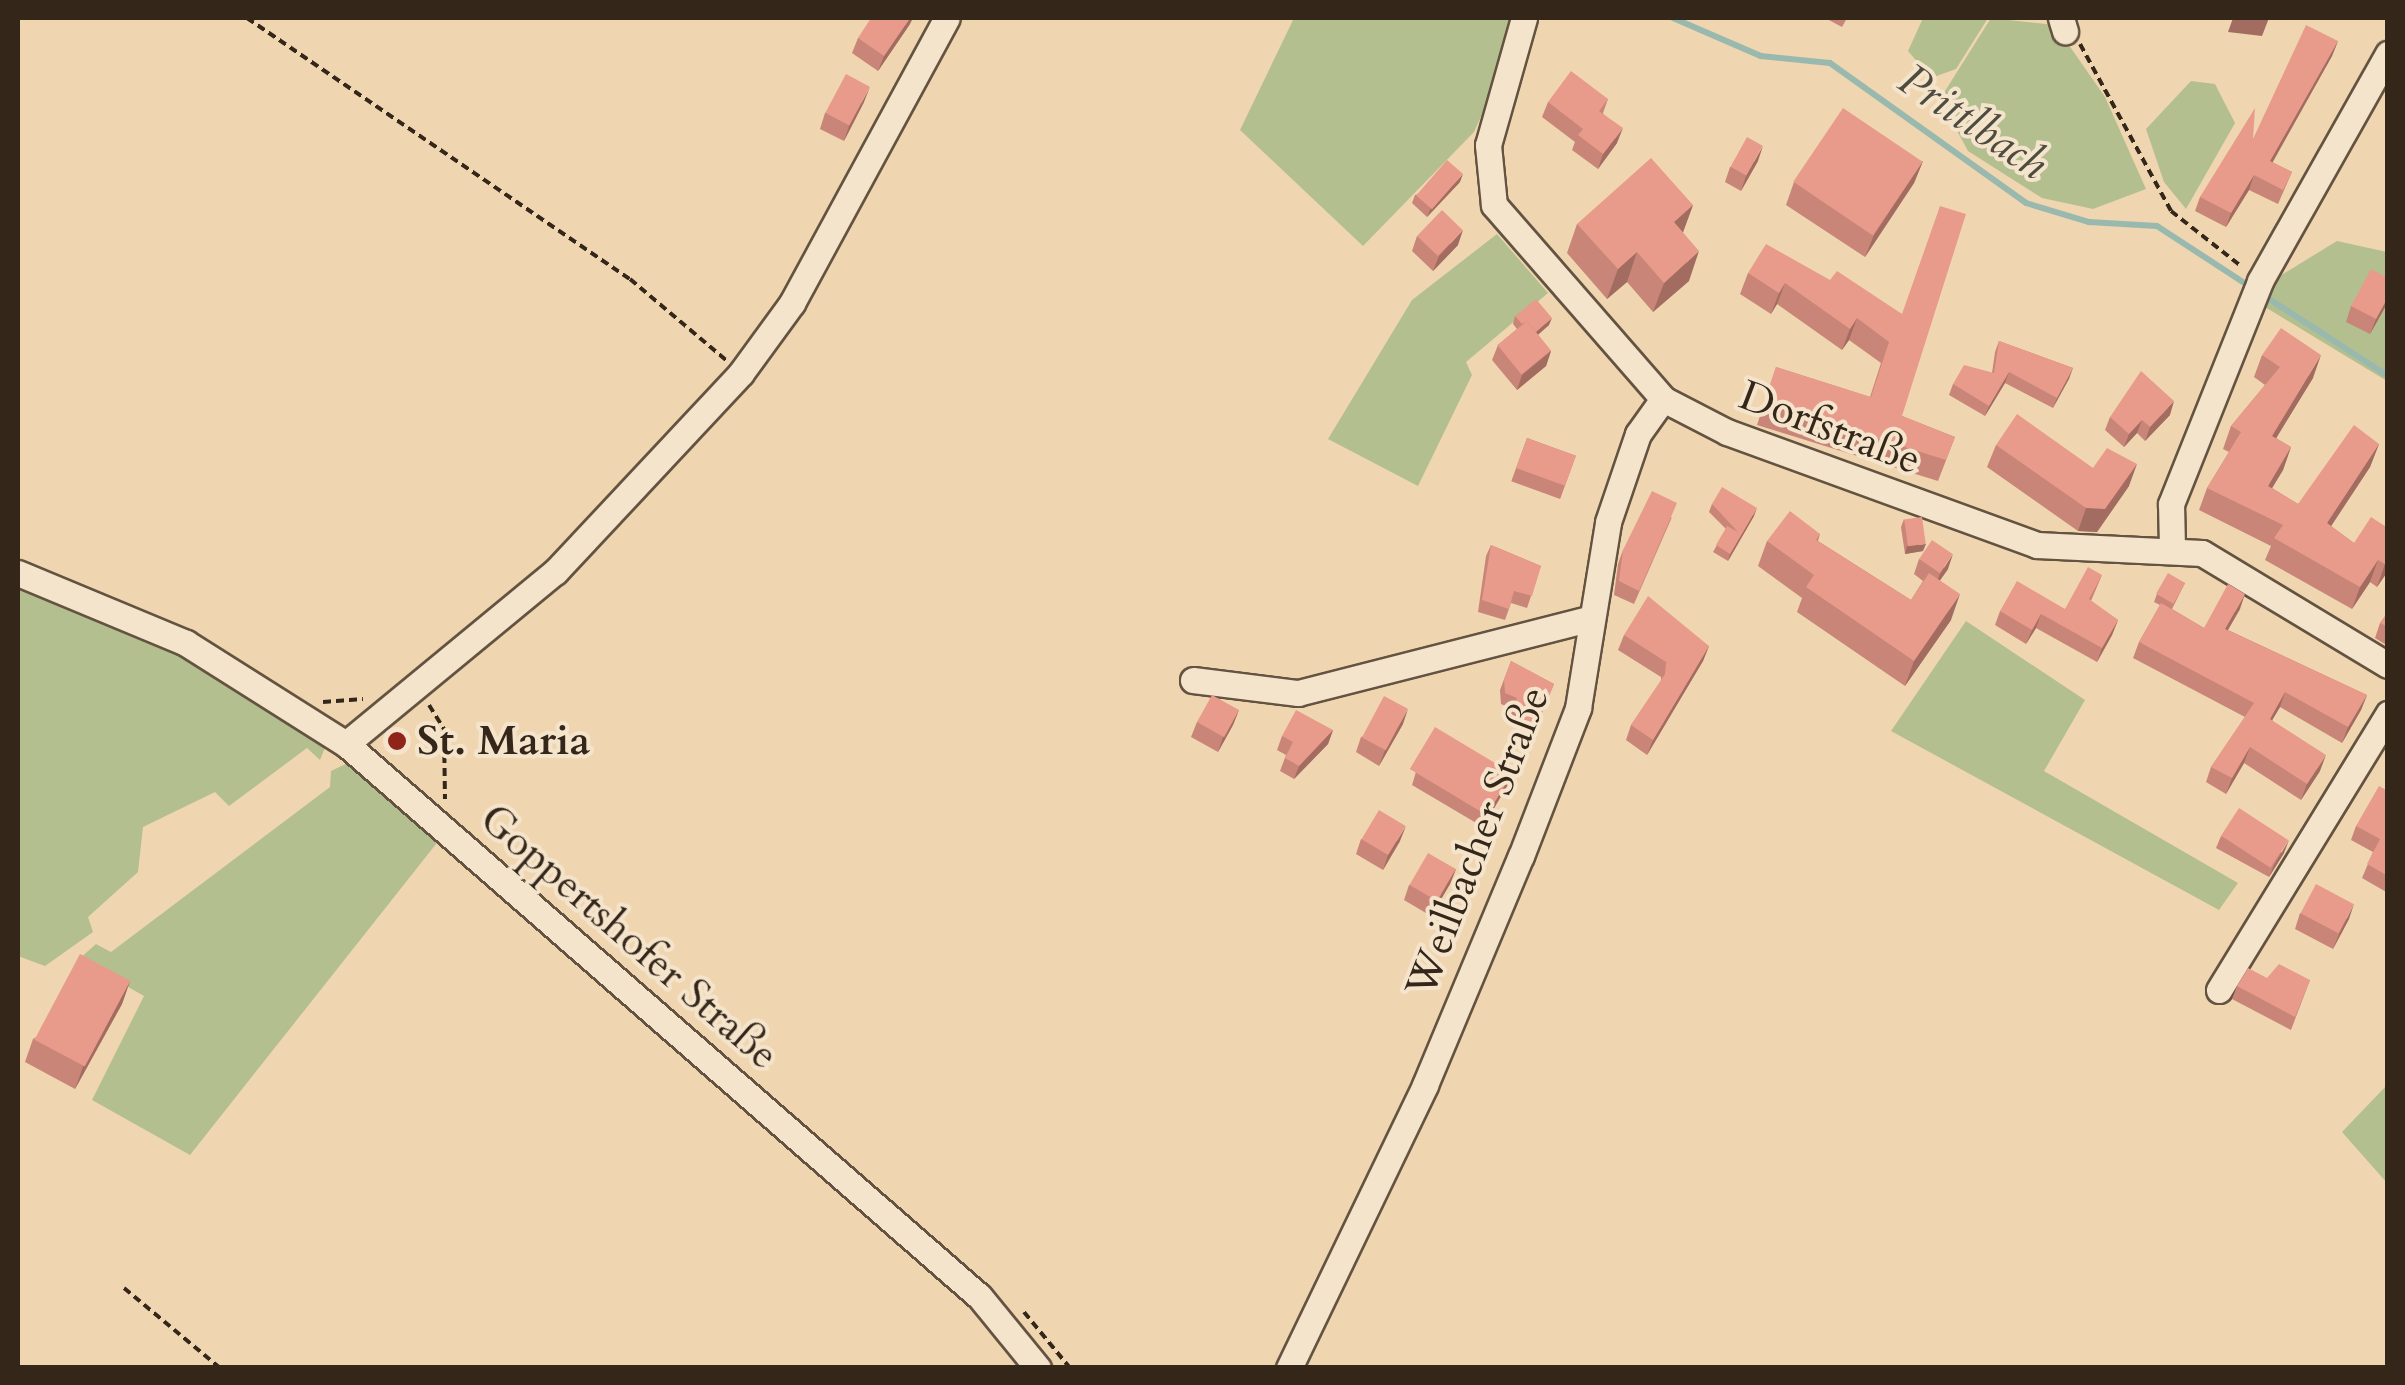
<!DOCTYPE html>
<html>
<head>
<meta charset="utf-8">
<style>
	body { margin:0 }
	#map { position:relative; width:2405px; height:1385px; overflow:hidden; background:#efd6b0; font-family:Cardo,serif }
	div>[style] { position:absolute }
	[style*='--x'] { left:calc(var(--x)*1px); top:calc(var(--y)*1px); width:calc(var(--w)*1px); rotate:calc(var(--a)*1deg) }
	.green>* { inset:0; background:#b4bf8f }
	.stream>* { height:6px; margin:-3px; padding:0 3px; transform-origin:3px; border-radius:3px; background:#9ab9ae }
	.path>* { height:4px; margin-top:-2px; transform-origin:0; background:repeating-linear-gradient(90deg,#34271a 0 8px,transparent 0 13px) }
	.roads { filter:drop-shadow(2px 0 #635340) drop-shadow(-2px 0 #635340) drop-shadow(0 2px #635340) drop-shadow(0 -2px #635340) }
	.minor>* { height:25px; margin:-12.5px; padding:0 12.5px; transform-origin:12.5px; border-radius:12.5px; background:#f5e4cc }
	.wall>* { inset:0; background:#c88578; transform-origin:0 0 }
	.shaded-wall>* { inset:0; background:#a26c61 }
	.building>* { inset:0; background:#e89b8b; transform-origin:0 0 }
	.dots>* { width:28px; height:28px; translate:-50% -50%; box-sizing:border-box; border:5px solid #f5e4cc; border-radius:50% }
	span { translate:-50% -50%; white-space:nowrap; text-align:center; line-height:1.15; -webkit-text-stroke:8px #f5e4cc; paint-order:stroke }
	.street-label { font-size:42px; color:#34271a }
	.poi-label { font-size:42px; color:#34271a; font-weight:700 }
	.left { translate:0 -50%; text-align:left }
	.water-label { font-size:45px; color:#4e4c3f; font-style:italic }
	.frame { position:absolute; inset:0; border:20px solid #34271a; pointer-events:none }
</style>
</head>
<body>
<div id="map">
	<div class="green">
		<i style="clip-path:polygon(1294px 18px,1526px 18px,1474px 132px,1363px 246px,1240px 130px)"></i>
		<i style="clip-path:polygon(1923px 18px,1988px 18px,1956px 69px,1931px 78px,1908px 51px)"></i>
		<i style="clip-path:polygon(1991px 18px,2055px 25px,2105px 97px,2146px 189px,2093px 209px,2042px 198px,1968px 151px,1940px 99px)"></i>
		<i style="clip-path:polygon(2191px 81px,2215px 84px,2235px 123px,2186px 209px,2164px 182px,2146px 129px)"></i>
		<i style="clip-path:polygon(1497px 234px,1548px 293px,1466px 362px,1472px 375px,1418px 486px,1328px 439px,1412px 300px)"></i>
		<i style="clip-path:polygon(2337px 241px,2387px 252px,2387px 381px,2247px 296px)"></i>
		<i style="clip-path:polygon(18px 584px,182px 651px,328px 740px,320px 760px,307px 748px,229px 806px,215px 792px,143px 827px,138px 872px,88px 917px,93px 932px,45px 966px,18px 956px)"></i>
		<i style="clip-path:polygon(1966px 621px,2085px 700px,2044px 771px,2238px 883px,2219px 910px,1891px 731px)"></i>
		<i style="clip-path:polygon(352px 761px,440px 839px,190px 1155px,92px 1100px,144px 996px,79px 959px,96px 944px,111px 952px,330px 787px,331px 771px)"></i>
		<i style="clip-path:polygon(2387px 1085px,2387px 1183px,2342px 1132px)"></i>
	</div>
	<div class="stream">
		<i style="--x:1673;--y:18;--w:96;--a:23.4"></i>
		<i style="--x:1761;--y:56;--w:69;--a:5.8"></i>
		<i style="--x:1830;--y:63;--w:241;--a:35.5"></i>
		<i style="--x:2026;--y:203;--w:66;--a:16.8"></i>
		<i style="--x:2089;--y:222;--w:68;--a:3.4"></i>
		<i style="--x:2157;--y:226;--w:113;--a:33.1"></i>
		<i style="--x:2263;--y:295;--w:149;--a:32.9"></i>
	</div>
	<div class="path">
		<i style="--x:247;--y:18;--w:463;--a:34.3"></i>
		<i style="--x:630;--y:279;--w:126;--a:40.2"></i>
		<i style="--x:2080;--y:44;--w:190;--a:61.4"></i>
		<i style="--x:2171;--y:211;--w:89;--a:38.2"></i>
		<i style="--x:323;--y:702;--w:40;--a:-4.3"></i>
		<i style="--x:429;--y:705;--w:28;--a:58"></i>
		<i style="--x:444;--y:729;--w:70;--a:89.2"></i>
		<i style="--x:124;--y:1288;--w:125;--a:39.8"></i>
		<i style="--x:1024;--y:1312;--w:72;--a:50.6"></i>
	</div>
	<div class="roads">
		<div class="minor">
			<i style="--x:1524;--y:18;--w:132;--a:105.8"></i>
			<i style="--x:1488;--y:145;--w:60;--a:84.3"></i>
			<i style="--x:1494;--y:205;--w:257;--a:48.9"></i>
			<i style="--x:1663;--y:399;--w:72;--a:27.3"></i>
			<i style="--x:1727;--y:432;--w:330;--a:20"></i>
			<i style="--x:2037;--y:545;--w:165;--a:2.8"></i>
			<i style="--x:2202;--y:553;--w:217;--a:31.1"></i>
			<i style="--x:2061;--y:18;--w:14;--a:73"></i>
			<i style="--x:2172;--y:547;--w:43;--a:-91.3"></i>
			<i style="--x:2171;--y:504;--w:240;--a:-68.2"></i>
			<i style="--x:2260;--y:281;--w:261;--a:-60.6"></i>
			<i style="--x:18;--y:573;--w:182;--a:22.6"></i>
			<i style="--x:186;--y:643;--w:189;--a:32.3"></i>
			<i style="--x:346;--y:744;--w:841;--a:41.1"></i>
			<i style="--x:980;--y:1297;--w:92;--a:50.8"></i>
			<i style="--x:1193;--y:680;--w:106;--a:7.1"></i>
			<i style="--x:1298;--y:693;--w:300;--a:-14.3"></i>
			<i style="--x:346;--y:744;--w:271;--a:-39.5"></i>
			<i style="--x:555;--y:572;--w:272;--a:-46.9"></i>
			<i style="--x:741;--y:373;--w:87;--a:-53.9"></i>
			<i style="--x:792;--y:303;--w:324;--a:-61.5"></i>
			<i style="--x:2219;--y:990;--w:324;--a:-58.5"></i>
			<i style="--x:1289;--y:1368;--w:314;--a:-64.3"></i>
			<i style="--x:1425;--y:1085;--w:248;--a:-67.3"></i>
			<i style="--x:1521;--y:856;--w:159;--a:-68.9"></i>
			<i style="--x:1578;--y:708;--w:188;--a:-80.8"></i>
			<i style="--x:1608;--y:522;--w:93;--a:-71.2"></i>
			<i style="--x:1638;--y:434;--w:43;--a:-54.5"></i>
		</div>
	</div>
	<div class="wall">
		<i style="clip-path:polygon(1825px 18px,1847px 18px,1842px 27px)"></i>
		<i style="clip-path:polygon(910px 24px,878px 71px,852px 53px,858px 38px)"></i>
		<i style="clip-path:polygon(2338px 41px,2332px 56px,2272px 162px,2292px 172px,2278px 204px,2249px 190px,2226px 227px,2195px 211px,2200px 197px,2253px 139px)"></i>
		<i style="clip-path:polygon(1608px 99px,1603px 113px,1617px 143px,1598px 169px,1572px 150px,1575px 142px,1542px 117px,1548px 102px)"></i>
		<i style="clip-path:polygon(864px 102px,844px 141px,820px 129px,825px 113px)"></i>
		<i style="clip-path:polygon(1758px 161px,1741px 191px,1725px 182px,1730px 167px)"></i>
		<i style="clip-path:polygon(1923px 161px,1914px 183px,1865px 257px,1786px 205px,1794px 182px)"></i>
		<i style="clip-path:polygon(1460px 182px,1427px 217px,1412px 203px,1415px 195px)"></i>
		<i style="clip-path:polygon(1693px 205px,1683px 232px,1689px 281px,1653px 312px,1627px 282px,1607px 299px,1567px 253px,1577px 224px)"></i>
		<i style="clip-path:polygon(1417px 236px,1458px 245px,1433px 271px,1412px 251px)"></i>
		<i style="clip-path:polygon(1748px 273px,1830px 280px,1902px 314px,1902px 416px,1955px 437px,1938px 481px,1757px 425px,1776px 367px,1870px 397px,1881px 363px,1849px 340px,1842px 350px,1777px 304px,1771px 314px,1740px 294px)"></i>
		<i style="clip-path:polygon(2388px 302px,2370px 334px,2346px 322px,2351px 306px)"></i>
		<i style="clip-path:polygon(1515px 316px,1549px 325px,1538px 335px,1551px 351px,1546px 366px,1517px 390px,1492px 360px,1498px 345px,1517px 329px,1513px 324px)"></i>
		<i style="clip-path:polygon(1999px 341px,2073px 368px,2053px 408px,2005px 383px,1985px 416px,1949px 395px,1953px 384px,1992px 373px,1995px 352px)"></i>
		<i style="clip-path:polygon(2262px 355px,2313px 378px,2276px 438px,2291px 447px,2283px 470px,2272px 488px,2298px 504px,2379px 444px,2370px 467px,2331px 526px,2354px 543px,2388px 528px,2388px 571px,2377px 587px,2370px 582px,2352px 609px,2265px 560px,2271px 546px,2199px 510px,2207px 488px,2229px 452px,2223px 449px,2231px 426px,2265px 385px,2254px 377px)"></i>
		<i style="clip-path:polygon(2170px 415px,2145px 441px,2137px 433px,2124px 447px,2105px 430px,2110px 417px)"></i>
		<i style="left:1527px;top:438px;width:52px;height:46px;rotate:20deg"></i>
		<i style="clip-path:polygon(1996px 445px,2093px 468px,2129px 486px,2097px 532px,2078px 531px,1987px 467px)"></i>
		<i style="clip-path:polygon(1712px 504px,1754px 516px,1728px 561px,1713px 552px,1726px 529px,1709px 512px)"></i>
		<i style="clip-path:polygon(1672px 517px,1634px 604px,1614px 595px,1618px 564px,1623px 550px)"></i>
		<i style="clip-path:polygon(1904px 519px,1923px 551px,1905px 554px,1901px 527px)"></i>
		<i style="clip-path:polygon(1820px 534px,1818px 541px,1911px 600px,1923px 581px,1914px 574px,1919px 559px,1948px 569px,1940px 580px,1951px 620px,1905px 686px,1797px 612px,1802px 598px,1758px 566px,1767px 541px)"></i>
		<i style="clip-path:polygon(1491px 545px,1541px 566px,1527px 608px,1511px 603px,1505px 620px,1478px 612px,1486px 556px)"></i>
		<i style="clip-path:polygon(2102px 575px,2091px 601px,2118px 620px,2112px 635px,2097px 662px,2036px 628px,2026px 644px,1995px 625px,2000px 611px,2065px 609px)"></i>
		<i style="clip-path:polygon(2185px 583px,2172px 609px,2204px 628px,2240px 609px,2228px 630px,2367px 695px,2361px 710px,2342px 743px,2280px 707px,2272px 720px,2320px 771px,2301px 800px,2244px 763px,2226px 794px,2206px 782px,2211px 767px,2245px 717px,2133px 658px,2139px 642px,2160px 605px,2154px 602px,2157px 594px)"></i>
		<i style="clip-path:polygon(2388px 612px,2388px 646px,2375px 638px,2380px 623px)"></i>
		<i style="clip-path:polygon(1624px 635px,1709px 646px,1703px 661px,1647px 755px,1626px 740px,1631px 725px,1661px 681px,1661px 677px,1618px 650px)"></i>
		<i style="clip-path:polygon(1511px 661px,1554px 684px,1532px 737px,1508px 722px,1513px 709px,1501px 704px,1500px 690px)"></i>
		<i style="clip-path:polygon(1239px 710px,1233px 725px,1218px 752px,1191px 737px,1197px 722px)"></i>
		<i style="clip-path:polygon(1403px 724px,1379px 766px,1356px 752px,1361px 737px)"></i>
		<i style="clip-path:polygon(1333px 730px,1328px 744px,1294px 779px,1280px 771px,1286px 755px,1277px 750px,1282px 736px)"></i>
		<i style="clip-path:polygon(1416px 772px,1512px 773px,1507px 786px,1483px 827px,1412px 785px)"></i>
		<i style="clip-path:polygon(2388px 791px,2388px 893px,2362px 878px,2373px 852px,2351px 840px,2356px 826px)"></i>
		<i style="clip-path:polygon(2221px 836px,2284px 853px,2269px 877px,2216px 848px)"></i>
		<i style="clip-path:polygon(1361px 839px,1400px 841px,1383px 870px,1356px 854px)"></i>
		<i style="clip-path:polygon(1456px 869px,1450px 884px,1431px 916px,1404px 900px,1409px 885px)"></i>
		<i style="clip-path:polygon(2300px 913px,2349px 919px,2333px 949px,2295px 929px)"></i>
		<i style="clip-path:polygon(2310px 980px,2291px 1030px,2232px 999px,2237px 986px)"></i>
		<i style="clip-path:polygon(130px 981px,122px 1004px,75px 1089px,25px 1062px,33px 1039px)"></i>
	</div>
	<div class="shaded-wall">
		<i style="clip-path:polygon(910px 18px,913px 18px,910px 24px,878px 71px,884px 56px)"></i>
		<i style="clip-path:polygon(2233px 18px,2269px 18px,2262px 36px,2228px 32px)"></i>
		<i style="clip-path:polygon(2338px 41px,2332px 56px,2265px 176px,2270px 161px)"></i>
		<i style="clip-path:polygon(870px 87px,864px 102px,844px 141px,849px 126px)"></i>
		<i style="clip-path:polygon(1623px 128px,1617px 143px,1598px 169px,1603px 154px)"></i>
		<i style="clip-path:polygon(1763px 146px,1758px 161px,1741px 191px,1746px 176px)"></i>
		<i style="clip-path:polygon(1923px 161px,1914px 183px,1865px 257px,1874px 235px)"></i>
		<i style="clip-path:polygon(1463px 174px,1460px 182px,1427px 217px,1430px 210px)"></i>
		<i style="clip-path:polygon(2254px 175px,2249px 190px,2226px 227px,2231px 213px)"></i>
		<i style="clip-path:polygon(1693px 205px,1682px 235px,1674px 222px)"></i>
		<i style="clip-path:polygon(1463px 230px,1458px 245px,1433px 271px,1439px 256px)"></i>
		<i style="clip-path:polygon(1699px 251px,1689px 281px,1653px 312px,1664px 283px)"></i>
		<i style="clip-path:polygon(1637px 252px,1627px 282px,1607px 299px,1618px 269px)"></i>
		<i style="clip-path:polygon(1785px 283px,1777px 304px,1771px 314px,1779px 293px)"></i>
		<i style="clip-path:polygon(2388px 297px,2388px 302px,2370px 334px,2376px 319px)"></i>
		<i style="clip-path:polygon(1552px 318px,1549px 325px,1528px 343px,1531px 335px)"></i>
		<i style="clip-path:polygon(1857px 318px,1849px 340px,1842px 350px,1850px 329px)"></i>
		<i style="clip-path:polygon(1551px 351px,1546px 366px,1517px 390px,1522px 375px)"></i>
		<i style="clip-path:polygon(2321px 355px,2313px 378px,2264px 458px,2272px 436px)"></i>
		<i style="clip-path:polygon(2073px 368px,2069px 379px,2053px 408px,2057px 398px)"></i>
		<i style="clip-path:polygon(2009px 372px,2005px 383px,1985px 416px,1989px 406px)"></i>
		<i style="clip-path:polygon(2174px 401px,2170px 415px,2145px 441px,2150px 427px)"></i>
		<i style="clip-path:polygon(2142px 420px,2137px 433px,2124px 447px,2129px 434px)"></i>
		<i style="clip-path:polygon(2379px 444px,2370px 467px,2318px 546px,2327px 523px)"></i>
		<i style="clip-path:polygon(2291px 447px,2283px 470px,2260px 508px,2268px 486px)"></i>
		<i style="clip-path:polygon(2137px 464px,2129px 486px,2097px 532px,2078px 531px,2086px 508px)"></i>
		<i style="clip-path:polygon(1757px 508px,1754px 516px,1728px 561px,1730px 554px)"></i>
		<i style="clip-path:polygon(1926px 544px,1923px 551px,1905px 554px,1907px 546px)"></i>
		<i style="clip-path:polygon(1953px 554px,1948px 569px,1934px 589px,1940px 574px)"></i>
		<i style="clip-path:polygon(2378px 560px,2370px 582px,2352px 609px,2360px 587px)"></i>
		<i style="clip-path:polygon(2388px 561px,2388px 571px,2377px 587px,2385px 564px)"></i>
		<i style="clip-path:polygon(1960px 594px,1951px 620px,1905px 686px,1914px 661px)"></i>
		<i style="clip-path:polygon(2245px 594px,2240px 609px,2219px 645px,2225px 629px)"></i>
		<i style="clip-path:polygon(2041px 614px,2036px 628px,2026px 644px,2032px 630px)"></i>
		<i style="clip-path:polygon(2118px 620px,2112px 635px,2097px 662px,2102px 648px)"></i>
		<i style="clip-path:polygon(1709px 646px,1703px 661px,1647px 755px,1653px 740px)"></i>
		<i style="clip-path:polygon(2285px 692px,2280px 707px,2264px 734px,2270px 719px)"></i>
		<i style="clip-path:polygon(2367px 695px,2361px 710px,2342px 743px,2348px 727px)"></i>
		<i style="clip-path:polygon(1408px 709px,1403px 724px,1379px 766px,1385px 750px)"></i>
		<i style="clip-path:polygon(1239px 710px,1233px 725px,1218px 752px,1223px 737px)"></i>
		<i style="clip-path:polygon(1333px 730px,1328px 744px,1294px 779px,1299px 766px)"></i>
		<i style="clip-path:polygon(2250px 747px,2244px 763px,2226px 794px,2232px 778px)"></i>
		<i style="clip-path:polygon(2326px 755px,2320px 771px,2301px 800px,2307px 784px)"></i>
		<i style="clip-path:polygon(1512px 773px,1507px 786px,1483px 827px,1487px 814px)"></i>
		<i style="clip-path:polygon(1406px 826px,1400px 841px,1383px 870px,1388px 855px)"></i>
		<i style="clip-path:polygon(2289px 840px,2284px 853px,2269px 877px,2274px 865px)"></i>
		<i style="clip-path:polygon(1456px 869px,1450px 884px,1431px 916px,1436px 901px)"></i>
		<i style="clip-path:polygon(2354px 904px,2349px 919px,2333px 949px,2339px 934px)"></i>
		<i style="clip-path:polygon(130px 981px,122px 1004px,75px 1089px,83px 1067px)"></i>
	</div>
	<div class="building">
		<i style="clip-path:polygon(871px 18px,910px 18px,884px 56px,858px 38px)"></i>
		<i style="clip-path:polygon(2306px 25px,2338px 41px,2270px 161px,2292px 172px,2283px 190px,2254px 175px,2231px 213px,2200px 197px,2255px 108px,2253px 139px)"></i>
		<i style="clip-path:polygon(1571px 71px,1608px 99px,1599px 111px,1623px 128px,1603px 154px,1578px 135px,1583px 129px,1548px 102px)"></i>
		<i style="left:846px;top:74px;width:27px;height:44px;rotate:28deg"></i>
		<i style="left:1843px;top:108px;width:96px;height:89px;rotate:34deg"></i>
		<i style="left:1747px;top:137px;width:18px;height:34px;rotate:29deg"></i>
		<i style="clip-path:polygon(1651px 158px,1693px 205px,1674px 222px,1699px 251px,1664px 283px,1637px 252px,1618px 269px,1577px 224px)"></i>
		<i style="left:1447px;top:160px;width:21px;height:47px;rotate:41deg"></i>
		<i style="clip-path:polygon(1940px 206px,1966px 214px,1902px 416px,1955px 437px,1946px 460px,1764px 403px,1776px 367px,1871px 397px,1889px 342px,1857px 318px,1850px 329px,1785px 283px,1779px 293px,1748px 273px,1766px 244px,1830px 280px,1837px 271px,1902px 314px)"></i>
		<i style="left:1442px;top:210px;width:29px;height:36px;rotate:44deg"></i>
		<i style="clip-path:polygon(2371px 269px,2388px 278px,2388px 297px,2376px 319px,2351px 306px)"></i>
		<i style="clip-path:polygon(1536px 299px,1552px 318px,1536px 332px,1527px 321px,1522px 324px,1515px 316px)"></i>
		<i style="left:1527px;top:321px;width:38px;height:38px;rotate:51deg"></i>
		<i style="clip-path:polygon(2281px 328px,2321px 355px,2272px 436px,2291px 447px,2268px 486px,2298px 504px,2354px 425px,2379px 444px,2327px 523px,2354px 543px,2371px 517px,2388px 528px,2388px 561px,2385px 564px,2378px 560px,2360px 587px,2274px 538px,2283px 525px,2207px 488px,2241px 432px,2231px 426px,2280px 367px,2262px 355px)"></i>
		<i style="clip-path:polygon(1999px 341px,2073px 368px,2057px 398px,2009px 372px,1989px 406px,1953px 384px,1964px 365px,1994px 373px)"></i>
		<i style="clip-path:polygon(2141px 371px,2174px 401px,2150px 427px,2142px 420px,2129px 434px,2110px 417px)"></i>
		<i style="clip-path:polygon(2017px 414px,2093px 468px,2107px 448px,2137px 464px,2105px 509px,2086px 508px,1996px 445px)"></i>
		<i style="left:1527px;top:438px;width:52px;height:32px;rotate:20deg"></i>
		<i style="clip-path:polygon(1722px 487px,1757px 508px,1730px 554px,1716px 545px,1727px 526px,1738px 532px,1712px 504px)"></i>
		<i style="clip-path:polygon(1652px 491px,1677px 503px,1639px 591px,1619px 581px,1623px 550px)"></i>
		<i style="clip-path:polygon(1790px 511px,1820px 534px,1816px 540px,1911px 600px,1929px 573px,1960px 594px,1914px 661px,1806px 587px,1814px 575px,1767px 541px)"></i>
		<i style="left:1922px;top:517px;width:27px;height:18px;rotate:82deg"></i>
		<i style="left:1932px;top:540px;width:25px;height:23px;rotate:34deg"></i>
		<i style="clip-path:polygon(1491px 545px,1541px 566px,1532px 596px,1514px 591px,1509px 609px,1482px 600px)"></i>
		<i style="clip-path:polygon(2088px 567px,2102px 575px,2089px 599px,2118px 620px,2102px 648px,2041px 614px,2032px 630px,2000px 611px,2017px 581px,2065px 609px)"></i>
		<i style="left:2168px;top:573px;width:20px;height:24px;rotate:30deg"></i>
		<i style="clip-path:polygon(2228px 584px,2245px 594px,2225px 629px,2367px 695px,2348px 727px,2285px 692px,2270px 719px,2326px 755px,2307px 784px,2250px 747px,2232px 778px,2211px 767px,2254px 703px,2139px 642px,2161px 603px,2204px 628px)"></i>
		<i style="clip-path:polygon(1648px 596px,1709px 646px,1653px 740px,1631px 725px,1665px 674px,1666px 662px,1624px 635px)"></i>
		<i style="clip-path:polygon(2388px 612px,2388px 627px,2380px 623px)"></i>
		<i style="clip-path:polygon(1511px 661px,1554px 684px,1536px 726px,1512px 711px,1517px 698px,1505px 693px,1504px 680px)"></i>
		<i style="left:1212px;top:695px;width:31px;height:31px;rotate:29deg"></i>
		<i style="left:1384px;top:696px;width:27px;height:47px;rotate:28deg"></i>
		<i style="clip-path:polygon(1296px 710px,1333px 730px,1299px 766px,1285px 758px,1293px 742px,1282px 736px)"></i>
		<i style="left:1435px;top:727px;width:90px;height:49px;rotate:31deg"></i>
		<i style="clip-path:polygon(2379px 786px,2388px 791px,2388px 876px,2367px 864px,2380px 839px,2356px 826px)"></i>
		<i style="left:2239px;top:808px;width:59px;height:33px;rotate:33deg"></i>
		<i style="left:1379px;top:810px;width:31px;height:34px;rotate:31deg"></i>
		<i style="left:1428px;top:853px;width:32px;height:37px;rotate:30deg"></i>
		<i style="left:2316px;top:884px;width:43px;height:33px;rotate:28deg"></i>
		<i style="left:80px;top:954px;width:57px;height:97px;rotate:28deg"></i>
		<i style="clip-path:polygon(2279px 964px,2310px 980px,2295px 1017px,2237px 986px,2248px 968px,2267px 978px)"></i>
	</div>
	<div class="dots">
		<i style="left:397px;top:741px;background:#8f2418"></i>
	</div>
	<div class="street-label">
		<span style="left:1830px;top:428px;rotate:21deg">Dorfstraße</span>
		<span style="left:1478px;top:842px;rotate:-69deg">Weilbacher Straße</span>
		<span style="left:629px;top:937px;rotate:41deg">Goppertshofer Straße</span>
	</div>
	<div class="poi-label">
		<span class="left" style="left:417px;top:741px">St. Maria</span>
	</div>
	<div class="water-label">
		<span style="left:1973px;top:122px;rotate:34deg">Prittlbach</span>
	</div>
	<div class="frame"></div>
</div>
</body>
</html>
